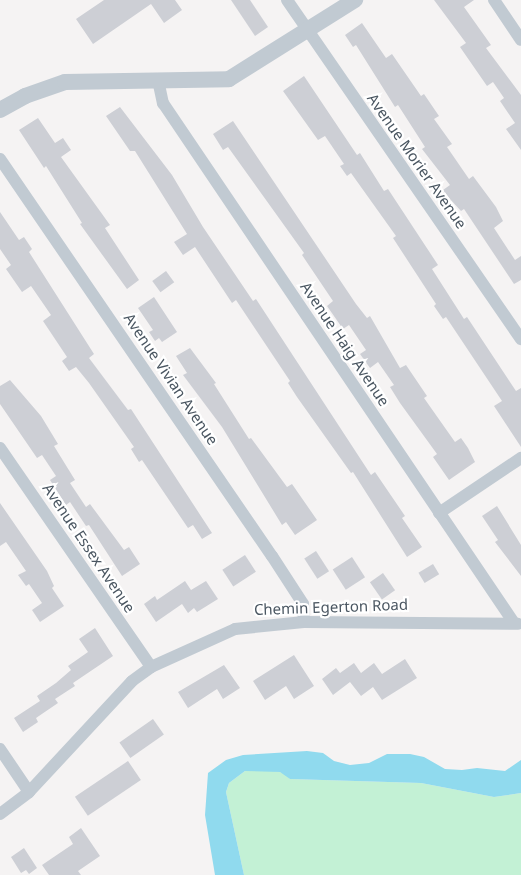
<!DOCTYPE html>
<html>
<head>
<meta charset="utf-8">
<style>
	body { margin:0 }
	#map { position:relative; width:521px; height:875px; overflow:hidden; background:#f5f3f3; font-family:"Noto Sans",sans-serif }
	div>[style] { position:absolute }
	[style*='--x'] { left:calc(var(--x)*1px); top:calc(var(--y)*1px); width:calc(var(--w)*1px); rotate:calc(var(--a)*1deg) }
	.green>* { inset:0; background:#c3f1d5 }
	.water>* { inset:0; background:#90daee }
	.building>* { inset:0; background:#cdcfd5; transform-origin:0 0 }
	.minor>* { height:12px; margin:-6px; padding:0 6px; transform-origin:6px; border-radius:6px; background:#c1cad2 }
	.tertiary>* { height:16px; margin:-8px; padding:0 8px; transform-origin:8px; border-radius:8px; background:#c1cad2 }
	span { translate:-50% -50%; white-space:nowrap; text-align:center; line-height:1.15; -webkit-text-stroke:4.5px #fff; paint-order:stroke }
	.street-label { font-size:15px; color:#4a5661 }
</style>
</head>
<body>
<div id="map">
	<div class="green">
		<i style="clip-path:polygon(263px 769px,285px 773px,290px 779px,421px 783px,494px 797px,521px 793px,521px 875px,244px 875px,226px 792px,229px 783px,245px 771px)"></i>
	</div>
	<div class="water">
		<i style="clip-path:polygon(307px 751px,323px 753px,334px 761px,350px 765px,369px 763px,387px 754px,410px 754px,424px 757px,445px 769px,462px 770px,477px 768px,505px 771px,521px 760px,521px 793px,494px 797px,421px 783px,290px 779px,280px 772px,245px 771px,229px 783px,226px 792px,244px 875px,215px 875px,205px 815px,208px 773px,226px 760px,243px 755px)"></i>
	</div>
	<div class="building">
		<i style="clip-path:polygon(104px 0,175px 0,182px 10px,164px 23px,151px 4px,93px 44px,76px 19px)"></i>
		<i style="clip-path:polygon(231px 0,250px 0,268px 27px,255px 36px)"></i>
		<i style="clip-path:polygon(434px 0,474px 0,464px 7px,491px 45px,486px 48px,521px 95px,521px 150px,506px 129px,515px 123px,500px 101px,504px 98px,493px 82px,487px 86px,460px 47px,466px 43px)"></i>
		<i style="clip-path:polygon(362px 23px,386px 58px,392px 54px,421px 96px,424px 94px,439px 116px,434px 119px,452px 144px,447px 147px,469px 179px,473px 176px,496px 207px,503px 221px,494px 228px,515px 260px,521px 256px,521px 280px,514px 284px,464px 209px,461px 211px,450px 199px,443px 190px,450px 185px,422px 149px,425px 147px,398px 105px,395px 107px,356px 45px,353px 47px,345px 35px)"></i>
		<i style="clip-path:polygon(304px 76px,357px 155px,360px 153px,384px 191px,388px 189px,438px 265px,432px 269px,464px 319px,467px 317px,516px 391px,521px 388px,521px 447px,494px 406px,502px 401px,446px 317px,443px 319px,434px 306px,436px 304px,393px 238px,396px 236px,351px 173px,347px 176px,340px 166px,344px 164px,325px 136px,318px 140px,283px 91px)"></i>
		<i style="clip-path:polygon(120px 107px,172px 175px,203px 227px,253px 301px,256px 299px,371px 475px,375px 472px,405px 516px,402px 518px,422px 547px,407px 557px,353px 472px,351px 473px,297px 397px,288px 383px,290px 381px,236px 300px,232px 303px,195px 247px,183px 255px,174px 242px,187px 234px,135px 151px,130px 151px,106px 116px)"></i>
		<i style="clip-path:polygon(38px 118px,55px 143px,63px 138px,71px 150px,61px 157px,110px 225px,105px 228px,139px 280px,127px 289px,80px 224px,82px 223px,46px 166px,44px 168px,19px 130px)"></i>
		<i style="clip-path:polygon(233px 121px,356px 304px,367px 318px,370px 316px,400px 368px,406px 365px,427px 396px,424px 398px,455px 442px,461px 438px,468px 448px,475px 462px,449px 480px,433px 457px,437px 454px,400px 403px,390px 387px,394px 385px,378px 362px,370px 368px,360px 354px,366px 350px,349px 325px,343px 329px,327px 306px,333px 301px,302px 255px,304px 253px,228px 147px,223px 150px,213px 134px)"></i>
		<i style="clip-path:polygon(0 212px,19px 240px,24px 237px,32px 249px,29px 252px,94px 354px,89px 358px,128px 410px,131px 409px,212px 533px,202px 539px,193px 525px,188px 528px,142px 460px,139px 462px,131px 449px,134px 447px,89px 383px,76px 367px,69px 371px,62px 361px,67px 357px,43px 321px,51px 315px,31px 286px,22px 292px,6px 269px,11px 265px,0 249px)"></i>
		<i style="left:166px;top:271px;width:14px;height:17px;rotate:54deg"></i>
		<i style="clip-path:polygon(154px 297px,177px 332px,162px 342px,159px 338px,155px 341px,149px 332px,153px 330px,138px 308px)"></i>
		<i style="clip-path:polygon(190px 348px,216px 383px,214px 384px,249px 439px,251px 438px,287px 487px,292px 484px,317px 520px,295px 535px,286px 522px,282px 525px,222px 427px,183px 375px,187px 373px,176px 356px)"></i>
		<i style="clip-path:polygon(10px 380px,41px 416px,58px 444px,54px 446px,75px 480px,70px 483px,86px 507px,90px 504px,124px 550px,129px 547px,140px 564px,122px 576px,89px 525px,86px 526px,70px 502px,66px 505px,50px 480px,56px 476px,42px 455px,37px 458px,0 404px,0 386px)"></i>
		<i style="clip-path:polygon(0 503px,47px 571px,54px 586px,52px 588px,64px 606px,40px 622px,32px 610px,42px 603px,29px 584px,26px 586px,18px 575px,26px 571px,6px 542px,0 546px)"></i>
		<i style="clip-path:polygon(497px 506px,521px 545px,521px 576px,495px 542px,498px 540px,482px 516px)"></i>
		<i style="left:316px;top:551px;width:24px;height:14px;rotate:57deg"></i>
		<i style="left:245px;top:555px;width:20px;height:27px;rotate:57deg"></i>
		<i style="left:352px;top:557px;width:24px;height:23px;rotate:57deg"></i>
		<i style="left:433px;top:564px;width:12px;height:17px;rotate:59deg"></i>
		<i style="left:383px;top:573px;width:21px;height:16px;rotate:55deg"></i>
		<i style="clip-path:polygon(185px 581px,191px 590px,206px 581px,218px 599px,197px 612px,194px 608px,188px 613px,182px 604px,156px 622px,144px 604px,155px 596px,157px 600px)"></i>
		<i style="clip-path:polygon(95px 628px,113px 656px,73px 683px,75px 686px,55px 699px,58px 703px,36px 718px,38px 722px,23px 732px,14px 718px,40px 701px,37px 696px,56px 683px,71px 670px,68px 666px,88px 652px,79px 639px)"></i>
		<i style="clip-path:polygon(294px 655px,314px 686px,294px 699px,286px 686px,265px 700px,253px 681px)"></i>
		<i style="clip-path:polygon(405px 659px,417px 678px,382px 700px,373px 687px,361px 696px,350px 682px,333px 695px,322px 679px,336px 668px,340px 673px,354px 663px,361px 673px,374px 663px,382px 674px)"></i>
		<i style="clip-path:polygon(224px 665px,240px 688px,223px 699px,217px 689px,188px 708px,178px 692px)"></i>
		<i style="left:153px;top:719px;width:19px;height:41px;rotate:55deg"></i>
		<i style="left:128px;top:761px;width:23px;height:64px;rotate:56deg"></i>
		<i style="clip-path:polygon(81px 828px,100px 856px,78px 871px,81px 875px,49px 875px,42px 865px,73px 844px,69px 837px)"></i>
		<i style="clip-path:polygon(24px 848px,37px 868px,29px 874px,26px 870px,21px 873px,11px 857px)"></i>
	</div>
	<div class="minor">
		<i style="--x:287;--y:0;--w:412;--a:55.4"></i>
		<i style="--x:494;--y:0;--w:48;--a:56"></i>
		<i style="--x:158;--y:80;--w:24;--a:78"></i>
		<i style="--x:163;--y:103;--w:627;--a:55.98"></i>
		<i style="--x:0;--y:159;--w:481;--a:55.6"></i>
		<i style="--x:272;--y:556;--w:57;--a:57.1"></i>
		<i style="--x:303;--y:604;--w:18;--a:87"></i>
		<i style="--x:0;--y:448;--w:266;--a:55.4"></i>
		<i style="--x:439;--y:513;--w:99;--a:-33.9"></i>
		<i style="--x:0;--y:749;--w:52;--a:56"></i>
		<i style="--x:0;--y:814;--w:36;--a:-37"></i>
		<i style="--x:29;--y:792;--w:151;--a:-47.1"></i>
		<i style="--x:132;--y:681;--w:24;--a:-36"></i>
		<i style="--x:151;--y:667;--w:92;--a:-24.3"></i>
		<i style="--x:235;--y:629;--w:69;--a:-5.8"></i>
		<i style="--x:304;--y:622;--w:214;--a:0.5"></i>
	</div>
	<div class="tertiary">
		<i style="--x:0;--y:110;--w:29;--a:-29"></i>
		<i style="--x:25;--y:96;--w:42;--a:-19.3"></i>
		<i style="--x:65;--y:82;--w:164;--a:-1"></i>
		<i style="--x:229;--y:79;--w:149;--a:-32.1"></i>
	</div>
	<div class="street-label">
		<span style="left:417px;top:161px;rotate:55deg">Avenue Morier Avenue</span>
		<span style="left:345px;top:344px;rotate:56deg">Avenue Haig Avenue</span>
		<span style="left:171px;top:379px;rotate:56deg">Avenue Vivian Avenue</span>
		<span style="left:89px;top:548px;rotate:56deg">Avenue Essex Avenue</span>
		<span style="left:331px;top:607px;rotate:-2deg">Chemin Egerton Road</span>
	</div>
</div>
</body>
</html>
